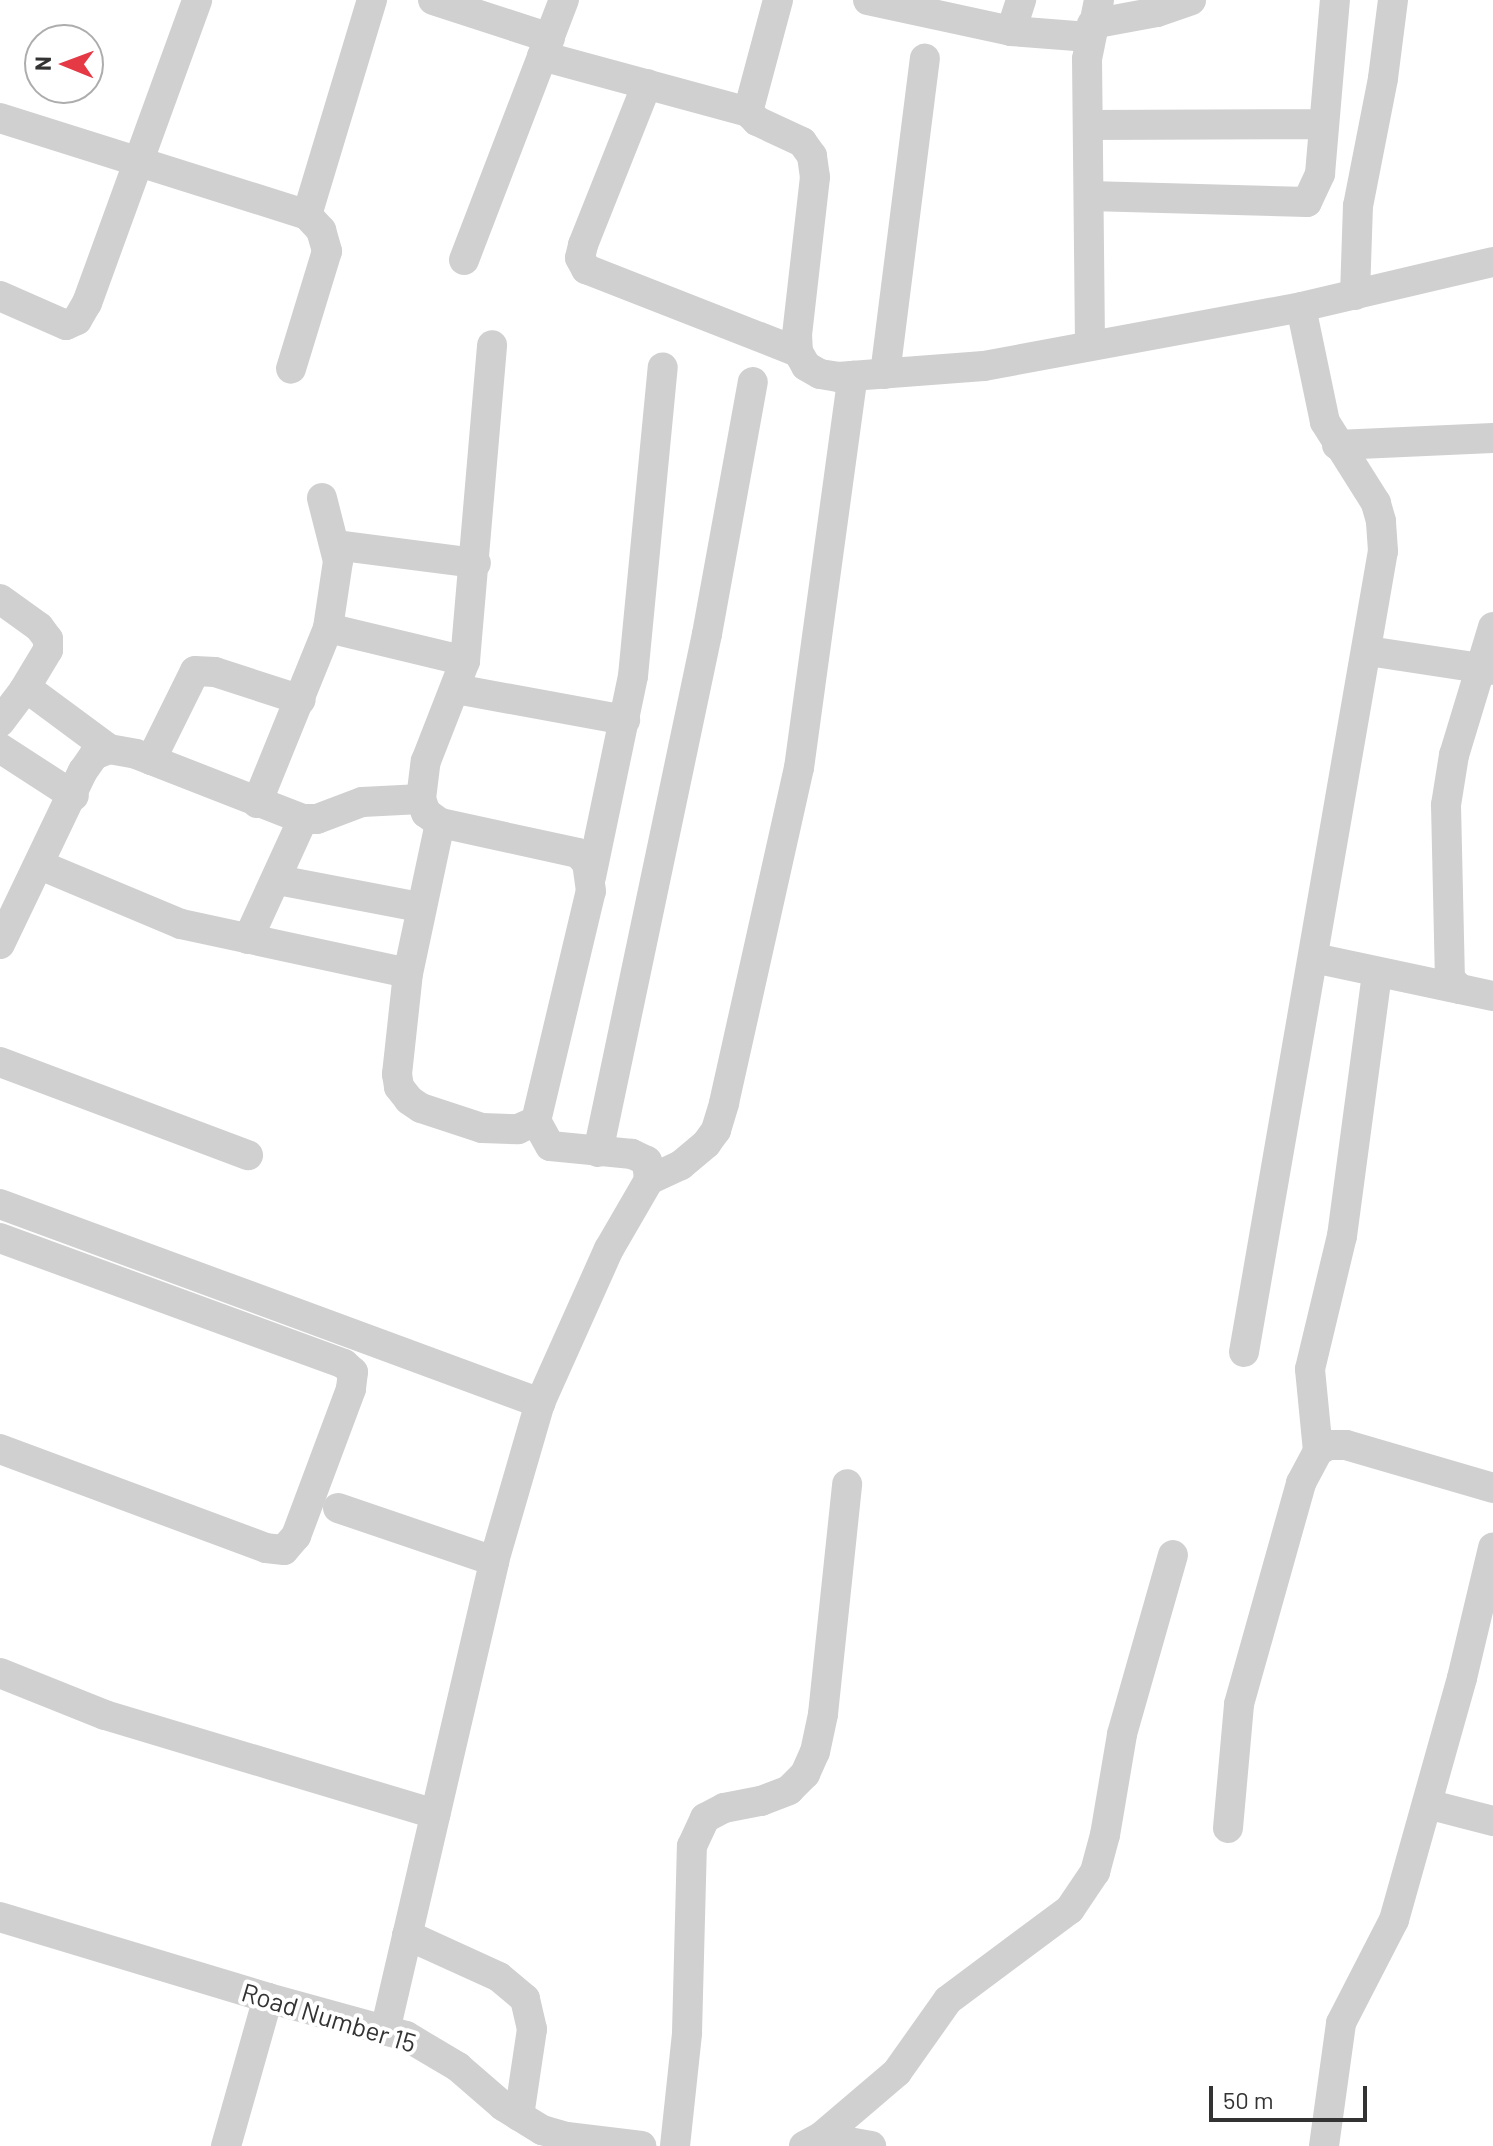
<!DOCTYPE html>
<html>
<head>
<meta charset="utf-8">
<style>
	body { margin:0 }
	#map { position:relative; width:1493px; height:2146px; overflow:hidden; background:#fff; font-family:Barlow,sans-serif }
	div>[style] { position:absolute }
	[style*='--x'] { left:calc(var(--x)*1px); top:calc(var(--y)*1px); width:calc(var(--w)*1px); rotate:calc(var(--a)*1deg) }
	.minor>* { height:30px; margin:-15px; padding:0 15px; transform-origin:15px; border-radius:15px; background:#d0d0d0 }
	span { translate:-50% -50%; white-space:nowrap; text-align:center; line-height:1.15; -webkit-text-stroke:8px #fff; paint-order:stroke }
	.street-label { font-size:26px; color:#333 }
	.north { position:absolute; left:24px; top:24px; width:80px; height:80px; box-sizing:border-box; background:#fff; border:2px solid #adadad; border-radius:50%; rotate:271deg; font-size:22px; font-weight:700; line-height:32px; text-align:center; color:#333 }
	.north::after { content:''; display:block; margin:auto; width:28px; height:36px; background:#e63946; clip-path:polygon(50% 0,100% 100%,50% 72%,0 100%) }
	.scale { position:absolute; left:1209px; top:2086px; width:158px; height:36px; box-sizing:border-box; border:4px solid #333; border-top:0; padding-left:10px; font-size:24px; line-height:28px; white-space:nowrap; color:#333; -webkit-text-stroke:6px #fff; paint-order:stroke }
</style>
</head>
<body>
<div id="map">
	<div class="minor">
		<i style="--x:433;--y:0;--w:123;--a:18"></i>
		<i style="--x:778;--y:0;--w:116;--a:105"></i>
		<i style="--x:748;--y:112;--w:13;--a:45"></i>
		<i style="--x:757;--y:121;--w:50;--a:25"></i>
		<i style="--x:802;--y:142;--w:17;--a:54"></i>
		<i style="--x:812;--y:156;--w:21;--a:82"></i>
		<i style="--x:815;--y:177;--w:158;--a:96.5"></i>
		<i style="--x:797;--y:334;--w:18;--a:87"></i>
		<i style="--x:798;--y:352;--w:16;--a:60"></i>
		<i style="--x:806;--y:366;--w:16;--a:30"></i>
		<i style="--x:820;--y:374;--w:18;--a:9"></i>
		<i style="--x:838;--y:377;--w:146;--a:-4.3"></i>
		<i style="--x:984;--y:366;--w:322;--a:-10.5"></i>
		<i style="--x:1301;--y:307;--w:197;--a:-13.2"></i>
		<i style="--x:868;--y:0;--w:146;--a:12.2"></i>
		<i style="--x:1011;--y:31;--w:78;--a:4.4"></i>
		<i style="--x:1092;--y:24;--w:66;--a:-10.5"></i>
		<i style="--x:1157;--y:12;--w:36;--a:-19"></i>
		<i style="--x:1011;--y:31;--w:33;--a:-72"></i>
		<i style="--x:542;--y:56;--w:213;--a:15.2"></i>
		<i style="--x:647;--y:84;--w:173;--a:111.7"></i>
		<i style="--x:583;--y:245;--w:13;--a:103"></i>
		<i style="--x:580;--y:258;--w:13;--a:61"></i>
		<i style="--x:586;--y:269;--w:228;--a:21.4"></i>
		<i style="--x:0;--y:118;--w:322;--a:17.5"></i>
		<i style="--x:307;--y:215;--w:21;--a:47"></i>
		<i style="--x:321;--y:230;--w:22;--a:74"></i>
		<i style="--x:327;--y:251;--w:123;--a:107"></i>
		<i style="--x:1088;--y:125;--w:236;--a:-0.2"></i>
		<i style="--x:1089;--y:196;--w:218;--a:1.6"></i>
		<i style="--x:1307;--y:202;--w:31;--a:-65"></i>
		<i style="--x:1320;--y:174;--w:175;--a:-85.1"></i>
		<i style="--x:307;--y:215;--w:225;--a:-73.2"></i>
		<i style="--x:464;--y:260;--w:279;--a:-69"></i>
		<i style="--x:1355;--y:295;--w:89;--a:-88.1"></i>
		<i style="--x:1358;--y:206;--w:130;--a:-78.9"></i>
		<i style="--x:1383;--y:78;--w:79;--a:-82.7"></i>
		<i style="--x:0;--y:296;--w:72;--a:23.7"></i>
		<i style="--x:66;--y:325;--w:12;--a:-24"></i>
		<i style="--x:77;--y:320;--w:20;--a:-60"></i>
		<i style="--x:87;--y:303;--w:322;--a:-70"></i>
		<i style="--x:1090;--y:344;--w:285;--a:-90.6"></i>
		<i style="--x:1087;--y:59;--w:60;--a:-78.5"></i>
		<i style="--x:885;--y:374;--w:318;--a:-82.8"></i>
		<i style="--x:1337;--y:445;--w:156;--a:-2.6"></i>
		<i style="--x:335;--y:545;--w:142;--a:7.3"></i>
		<i style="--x:0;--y:599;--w:48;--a:35.7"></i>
		<i style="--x:39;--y:627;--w:15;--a:53"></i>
		<i style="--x:48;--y:639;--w:11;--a:90"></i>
		<i style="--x:48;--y:650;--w:47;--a:121"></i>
		<i style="--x:1493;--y:627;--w:134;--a:106.9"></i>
		<i style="--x:1454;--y:755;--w:51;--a:99.1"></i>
		<i style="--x:1446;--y:805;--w:174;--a:88.7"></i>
		<i style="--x:1450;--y:979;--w:14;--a:45"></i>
		<i style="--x:1460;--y:989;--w:34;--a:12"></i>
		<i style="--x:328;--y:628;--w:141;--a:13.5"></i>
		<i style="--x:1368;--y:651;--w:126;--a:8.6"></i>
		<i style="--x:456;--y:689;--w:172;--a:10.4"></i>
		<i style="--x:0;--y:722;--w:40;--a:-53"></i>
		<i style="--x:24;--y:690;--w:8;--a:14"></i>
		<i style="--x:32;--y:692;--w:96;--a:36.5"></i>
		<i style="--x:0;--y:748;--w:88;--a:33"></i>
		<i style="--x:151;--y:760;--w:99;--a:-63.7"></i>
		<i style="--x:195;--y:671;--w:20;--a:3"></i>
		<i style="--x:215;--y:672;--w:90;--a:18"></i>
		<i style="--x:257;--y:803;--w:189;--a:-67.9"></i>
		<i style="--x:328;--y:628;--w:68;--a:-81.5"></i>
		<i style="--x:338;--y:561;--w:65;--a:-104.3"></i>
		<i style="--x:440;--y:823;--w:153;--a:102"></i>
		<i style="--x:408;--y:973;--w:102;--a:96.2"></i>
		<i style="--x:397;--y:1074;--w:13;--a:81"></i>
		<i style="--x:399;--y:1087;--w:16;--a:52"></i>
		<i style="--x:409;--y:1100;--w:14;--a:34"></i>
		<i style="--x:421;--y:1108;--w:64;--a:18.2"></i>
		<i style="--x:482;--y:1128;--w:36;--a:2"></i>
		<i style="--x:518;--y:1129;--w:20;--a:-24"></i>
		<i style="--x:40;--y:865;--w:153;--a:22.7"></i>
		<i style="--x:181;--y:924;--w:232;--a:12.2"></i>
		<i style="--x:591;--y:877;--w:205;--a:-78.2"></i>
		<i style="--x:633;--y:676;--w:310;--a:-84.5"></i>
		<i style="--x:278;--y:880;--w:145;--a:10.8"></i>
		<i style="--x:248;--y:939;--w:132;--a:-65.4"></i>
		<i style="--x:0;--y:944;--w:192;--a:-64.4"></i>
		<i style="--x:83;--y:771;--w:19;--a:-55"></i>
		<i style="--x:94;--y:755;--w:16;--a:-22"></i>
		<i style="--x:109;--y:749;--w:27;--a:10"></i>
		<i style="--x:136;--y:754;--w:179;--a:21.3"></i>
		<i style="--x:303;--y:819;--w:14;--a:0"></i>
		<i style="--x:317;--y:819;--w:48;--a:-20.7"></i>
		<i style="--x:362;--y:802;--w:59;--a:-2.9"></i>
		<i style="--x:1314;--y:958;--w:149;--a:12"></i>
		<i style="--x:0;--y:1062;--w:265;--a:20.6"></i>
		<i style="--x:598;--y:1152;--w:529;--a:-78.12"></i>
		<i style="--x:707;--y:634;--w:256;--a:-79.7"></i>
		<i style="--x:649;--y:1180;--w:35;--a:-25"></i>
		<i style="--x:681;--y:1165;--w:33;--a:-40"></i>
		<i style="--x:706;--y:1144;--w:17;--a:-54"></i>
		<i style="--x:716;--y:1130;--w:28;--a:-73"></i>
		<i style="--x:724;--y:1103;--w:343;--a:-77.4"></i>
		<i style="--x:799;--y:768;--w:396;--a:-82.2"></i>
		<i style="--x:0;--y:1204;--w:576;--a:20.23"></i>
		<i style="--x:0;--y:1238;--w:366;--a:20.1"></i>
		<i style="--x:344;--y:1364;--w:12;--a:42"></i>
		<i style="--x:353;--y:1372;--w:17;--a:97"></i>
		<i style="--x:351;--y:1389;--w:157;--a:110.5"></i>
		<i style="--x:296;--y:1536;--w:18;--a:131"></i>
		<i style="--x:284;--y:1550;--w:18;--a:-174"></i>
		<i style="--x:266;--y:1548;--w:284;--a:-159.6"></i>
		<i style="--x:1244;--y:1352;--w:813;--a:-80.16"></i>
		<i style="--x:1383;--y:551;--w:30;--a:-94"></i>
		<i style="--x:1381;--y:521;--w:19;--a:-106"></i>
		<i style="--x:1376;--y:503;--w:96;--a:-122.2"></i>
		<i style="--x:1325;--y:422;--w:117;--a:-101.8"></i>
		<i style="--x:1318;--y:1451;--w:82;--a:-95.6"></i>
		<i style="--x:1310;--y:1369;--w:137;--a:-76.5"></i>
		<i style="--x:1342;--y:1236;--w:266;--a:-82.4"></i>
		<i style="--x:338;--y:1508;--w:165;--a:18.8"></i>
		<i style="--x:0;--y:1673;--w:113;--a:21.8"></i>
		<i style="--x:105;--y:1715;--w:345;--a:16.7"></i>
		<i style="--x:1427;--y:1804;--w:68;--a:14.4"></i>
		<i style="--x:1228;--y:1828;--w:124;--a:-84.9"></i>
		<i style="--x:1239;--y:1704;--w:230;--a:-74.3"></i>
		<i style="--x:1301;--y:1483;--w:36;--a:-62"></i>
		<i style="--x:1318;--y:1451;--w:13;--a:-29"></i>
		<i style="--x:1329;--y:1445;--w:17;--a:0"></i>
		<i style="--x:1346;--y:1445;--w:153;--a:16.3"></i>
		<i style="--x:0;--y:1917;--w:280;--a:16.8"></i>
		<i style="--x:268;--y:1998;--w:143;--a:15.4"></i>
		<i style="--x:406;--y:2036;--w:61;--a:30.8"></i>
		<i style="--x:458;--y:2067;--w:60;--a:40.9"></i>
		<i style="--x:503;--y:2106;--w:46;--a:31.6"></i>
		<i style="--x:542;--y:2130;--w:26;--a:16"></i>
		<i style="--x:567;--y:2137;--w:75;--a:6.9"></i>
		<i style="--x:407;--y:1935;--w:101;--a:24.5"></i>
		<i style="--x:499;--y:1977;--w:34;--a:40"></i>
		<i style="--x:525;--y:1999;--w:31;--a:77"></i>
		<i style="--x:532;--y:2029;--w:88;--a:98.5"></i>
		<i style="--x:385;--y:2031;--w:482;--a:-76.9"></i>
		<i style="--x:494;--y:1561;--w:165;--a:-73.8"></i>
		<i style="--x:540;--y:1403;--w:169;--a:-65.9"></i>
		<i style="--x:609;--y:1249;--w:80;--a:-59.9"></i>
		<i style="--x:649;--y:1180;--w:19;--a:-96"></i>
		<i style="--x:647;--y:1161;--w:17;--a:-155"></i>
		<i style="--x:632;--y:1154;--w:82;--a:-174.4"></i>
		<i style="--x:550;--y:1146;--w:29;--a:-119"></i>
		<i style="--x:536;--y:1121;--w:236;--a:-76.6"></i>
		<i style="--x:591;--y:891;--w:28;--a:-98"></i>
		<i style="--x:587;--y:863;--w:13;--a:-132"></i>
		<i style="--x:578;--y:853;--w:141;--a:-167.7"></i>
		<i style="--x:440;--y:823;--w:17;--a:-144"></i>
		<i style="--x:426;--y:813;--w:15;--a:-110"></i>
		<i style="--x:421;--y:799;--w:38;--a:-83"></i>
		<i style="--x:426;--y:761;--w:107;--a:-68.7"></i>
		<i style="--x:465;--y:661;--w:317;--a:-85.1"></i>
		<i style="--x:821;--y:2137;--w:51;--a:10.2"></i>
		<i style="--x:226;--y:2146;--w:154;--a:-74.2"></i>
		<i style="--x:675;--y:2146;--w:114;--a:-83.9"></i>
		<i style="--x:687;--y:2033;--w:187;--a:-88.5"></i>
		<i style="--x:692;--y:1846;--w:31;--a:-65"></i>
		<i style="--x:705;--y:1818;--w:21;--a:-28"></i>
		<i style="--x:724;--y:1808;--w:38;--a:-11"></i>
		<i style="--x:761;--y:1801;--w:30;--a:-21"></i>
		<i style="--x:789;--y:1790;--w:23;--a:-45"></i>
		<i style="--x:805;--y:1774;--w:24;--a:-66"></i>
		<i style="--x:815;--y:1752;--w:39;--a:-78"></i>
		<i style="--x:823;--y:1714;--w:231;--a:-84"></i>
		<i style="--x:804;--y:2146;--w:19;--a:-28"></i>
		<i style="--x:821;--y:2137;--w:100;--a:-40.5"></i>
		<i style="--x:897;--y:2072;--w:88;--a:-54.7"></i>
		<i style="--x:948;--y:2000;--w:152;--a:-36.7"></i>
		<i style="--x:1070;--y:1909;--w:45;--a:-56"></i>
		<i style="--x:1095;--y:1872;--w:38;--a:-75"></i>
		<i style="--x:1105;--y:1835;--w:102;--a:-80.4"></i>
		<i style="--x:1122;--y:1734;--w:186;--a:-74.1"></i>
		<i style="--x:1324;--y:2146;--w:124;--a:-82.1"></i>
		<i style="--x:1341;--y:2023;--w:116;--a:-62.8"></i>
		<i style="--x:1394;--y:1920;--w:251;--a:-74.3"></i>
		<i style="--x:1462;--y:1678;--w:134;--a:-76.6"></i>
	</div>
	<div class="street-label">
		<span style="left:329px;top:2017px;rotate:17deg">Road Number 15</span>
	</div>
	<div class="north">N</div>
	<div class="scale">50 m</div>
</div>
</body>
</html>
